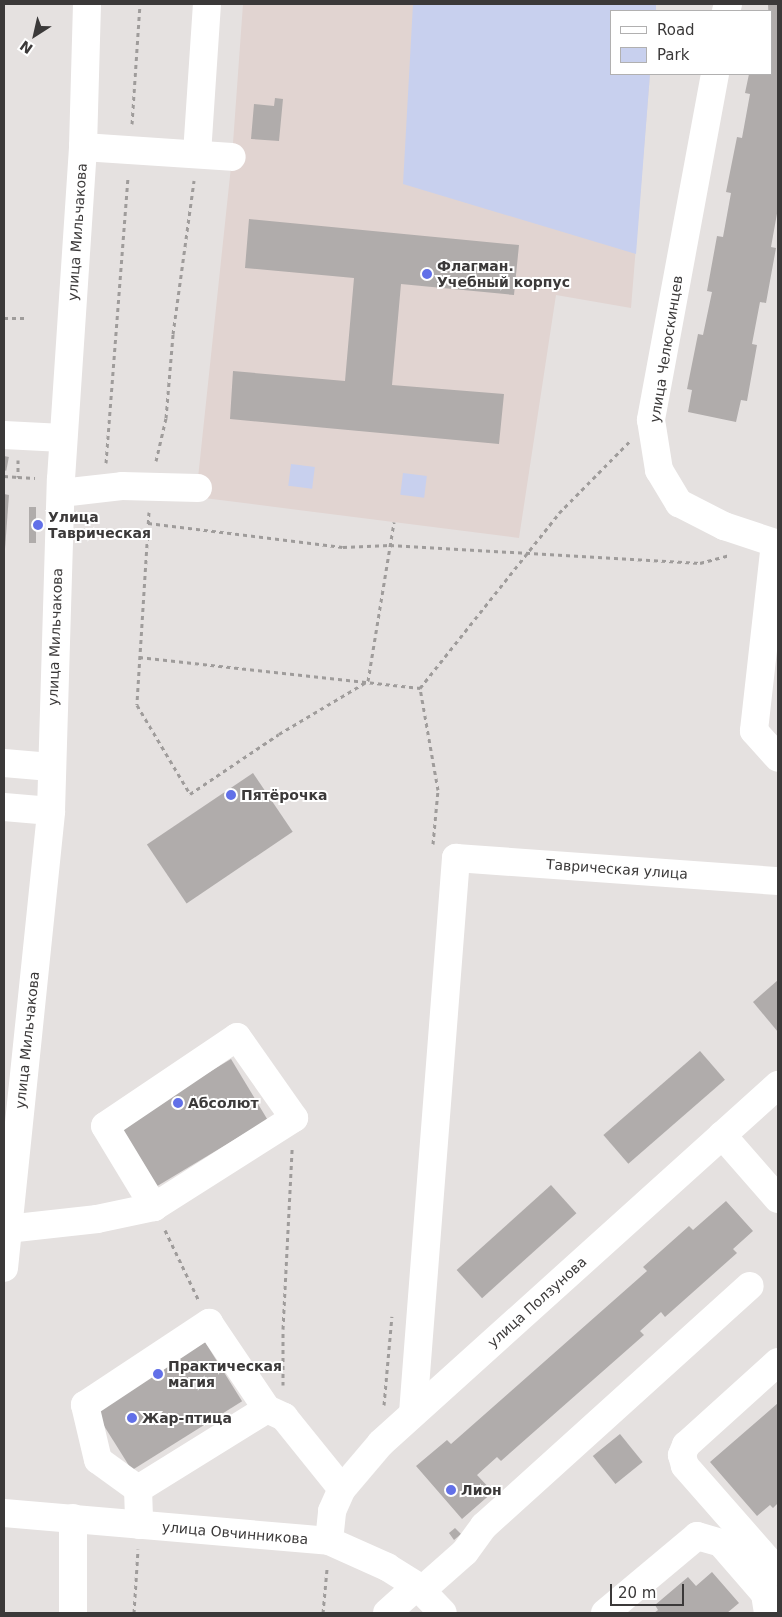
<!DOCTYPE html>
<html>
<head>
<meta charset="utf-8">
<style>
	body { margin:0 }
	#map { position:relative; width:782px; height:1617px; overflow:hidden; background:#e5e1e0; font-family:"DejaVu Sans",sans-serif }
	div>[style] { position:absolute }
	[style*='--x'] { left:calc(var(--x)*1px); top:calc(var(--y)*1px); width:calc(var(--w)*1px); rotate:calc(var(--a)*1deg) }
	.built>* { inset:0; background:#e1d4d1 }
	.green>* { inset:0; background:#c8d0ee; transform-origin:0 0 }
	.building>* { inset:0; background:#b0acab; transform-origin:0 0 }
	.path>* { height:3px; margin-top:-1.5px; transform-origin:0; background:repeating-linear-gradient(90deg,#9f9c9b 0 4px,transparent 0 8px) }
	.minor>* { height:28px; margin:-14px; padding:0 14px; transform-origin:14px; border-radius:14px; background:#fff }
	.dots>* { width:14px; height:14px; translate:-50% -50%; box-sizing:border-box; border:2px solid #fff; border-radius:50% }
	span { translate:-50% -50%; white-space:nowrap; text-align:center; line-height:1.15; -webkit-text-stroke:4px #fff; paint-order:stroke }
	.street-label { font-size:14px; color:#3b3939 }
	.poi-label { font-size:14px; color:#3b3939; font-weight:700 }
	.left { translate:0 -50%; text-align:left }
	.frame { position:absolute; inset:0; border:5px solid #3b3939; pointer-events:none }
	.legend { position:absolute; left:610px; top:10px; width:162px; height:65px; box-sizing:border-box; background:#fff; border:1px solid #b1b0b0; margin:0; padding:6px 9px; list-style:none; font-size:15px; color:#3b3939 }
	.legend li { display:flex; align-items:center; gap:10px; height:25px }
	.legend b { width:25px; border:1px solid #b1b0b0 }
	.north { position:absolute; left:10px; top:10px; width:50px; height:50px; -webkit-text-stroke:4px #fff; paint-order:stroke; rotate:215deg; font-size:14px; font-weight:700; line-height:20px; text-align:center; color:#3b3939 }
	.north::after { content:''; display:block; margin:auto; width:18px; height:22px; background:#3b3939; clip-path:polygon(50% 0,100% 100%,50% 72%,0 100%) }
	.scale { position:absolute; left:610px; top:1584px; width:74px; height:22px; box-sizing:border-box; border:2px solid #3b3939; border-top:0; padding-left:6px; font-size:15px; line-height:18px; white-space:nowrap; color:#3b3939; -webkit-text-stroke:4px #fff; paint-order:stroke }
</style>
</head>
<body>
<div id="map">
	<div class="built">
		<i style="clip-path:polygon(243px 4px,656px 4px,656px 11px,611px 11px,611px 74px,650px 74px,631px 308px,556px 295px,519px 538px,196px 497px,232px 157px)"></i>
	</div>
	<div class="green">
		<i style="clip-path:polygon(413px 4px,656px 4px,656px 11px,611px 11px,611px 74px,650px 74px,636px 254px,403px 184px)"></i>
		<i style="left:291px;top:464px;width:24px;height:22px;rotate:7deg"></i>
		<i style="left:403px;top:473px;width:24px;height:22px;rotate:7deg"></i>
	</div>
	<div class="building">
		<i style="clip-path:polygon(768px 4px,778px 4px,778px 208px,771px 247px,776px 248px,766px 303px,760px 302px,752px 344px,757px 345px,747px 401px,741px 400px,736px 422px,688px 412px,692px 390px,687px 389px,698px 334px,703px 335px,712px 292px,707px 291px,717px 236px,723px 237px,731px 193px,726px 192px,737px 137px,742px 138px,750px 94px,745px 93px,749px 74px,771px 74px)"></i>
		<i style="clip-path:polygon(275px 98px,283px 99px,279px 141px,251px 139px,254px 104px,274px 106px)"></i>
		<i style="clip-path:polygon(249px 219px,519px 245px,514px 295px,401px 284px,392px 385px,504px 394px,499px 444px,230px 419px,233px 371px,345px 381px,354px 278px,245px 268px)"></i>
		<i style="left:4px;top:456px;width:5px;height:14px;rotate:11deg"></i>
		<i style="clip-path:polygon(4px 494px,9px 495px,5px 549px,4px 549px)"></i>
		<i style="left:29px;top:507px;width:7px;height:36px"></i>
		<i style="left:253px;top:773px;width:71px;height:128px;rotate:56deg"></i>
		<i style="clip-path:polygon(778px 980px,778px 1032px,753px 1002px)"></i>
		<i style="left:700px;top:1051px;width:38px;height:128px;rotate:49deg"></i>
		<i style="left:231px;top:1059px;width:71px;height:132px;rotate:59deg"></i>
		<i style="left:551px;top:1185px;width:38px;height:127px;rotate:48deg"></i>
		<i style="clip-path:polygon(726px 1201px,753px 1231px,733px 1249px,737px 1253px,665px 1317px,661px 1312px,640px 1331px,644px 1335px,501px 1461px,497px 1457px,477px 1475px,493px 1492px,462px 1519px,416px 1466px,447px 1440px,451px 1444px,647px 1271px,643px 1267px,689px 1226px,693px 1230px)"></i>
		<i style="left:205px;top:1342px;width:70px;height:130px;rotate:58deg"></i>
		<i style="clip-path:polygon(778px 1403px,778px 1503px,773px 1508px,770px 1505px,757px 1516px,710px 1462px)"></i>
		<i style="left:620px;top:1434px;width:36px;height:35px;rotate:51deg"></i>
		<i style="clip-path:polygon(455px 1528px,461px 1534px,454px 1540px,449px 1533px)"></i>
		<i style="clip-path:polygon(712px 1572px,739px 1603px,727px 1613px,654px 1613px,658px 1610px,655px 1605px,688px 1577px,696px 1586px)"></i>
	</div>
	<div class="path">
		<i style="--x:132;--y:124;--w:120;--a:-86.2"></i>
		<i style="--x:4;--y:318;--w:23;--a:0"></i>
		<i style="--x:18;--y:460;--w:17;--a:90"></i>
		<i style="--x:18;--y:477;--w:17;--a:3"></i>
		<i style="--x:156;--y:461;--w:44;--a:-76.9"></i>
		<i style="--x:166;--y:418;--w:84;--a:-85.2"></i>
		<i style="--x:173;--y:334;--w:155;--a:-82.2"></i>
		<i style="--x:106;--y:463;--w:288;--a:-85.6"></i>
		<i style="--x:4;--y:476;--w:14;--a:4"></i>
		<i style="--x:149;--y:512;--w:193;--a:93.6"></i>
		<i style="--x:137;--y:705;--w:104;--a:59.2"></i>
		<i style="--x:190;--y:794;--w:107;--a:-34"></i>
		<i style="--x:279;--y:734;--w:104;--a:-30.8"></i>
		<i style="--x:368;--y:681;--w:161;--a:-80.7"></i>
		<i style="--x:148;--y:523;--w:196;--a:7"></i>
		<i style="--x:343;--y:547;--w:47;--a:-2.4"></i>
		<i style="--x:390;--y:545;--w:311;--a:3.3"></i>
		<i style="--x:700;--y:563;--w:30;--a:-15"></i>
		<i style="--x:139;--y:657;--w:283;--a:6.3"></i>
		<i style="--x:433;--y:844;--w:54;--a:-84.7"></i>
		<i style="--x:438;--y:790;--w:104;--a:-100"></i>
		<i style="--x:420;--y:688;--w:223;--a:-51.5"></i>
		<i style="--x:559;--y:513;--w:100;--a:-45.4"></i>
		<i style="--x:165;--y:1230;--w:79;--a:64.4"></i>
		<i style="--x:283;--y:1385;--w:56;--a:-90"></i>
		<i style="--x:283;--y:1329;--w:180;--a:-87.1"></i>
		<i style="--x:384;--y:1405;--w:89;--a:-84.9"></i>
		<i style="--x:134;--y:1613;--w:64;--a:-86.4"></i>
		<i style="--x:323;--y:1613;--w:44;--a:-84.8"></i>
	</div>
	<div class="minor">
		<i style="--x:726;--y:11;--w:7;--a:-74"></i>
		<i style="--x:715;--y:74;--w:352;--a:100.5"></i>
		<i style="--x:651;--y:420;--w:51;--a:80.9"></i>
		<i style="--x:659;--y:470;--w:39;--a:59"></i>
		<i style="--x:679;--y:503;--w:51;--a:27.1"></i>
		<i style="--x:724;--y:526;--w:54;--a:18.4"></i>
		<i style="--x:775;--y:543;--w:189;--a:96.4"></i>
		<i style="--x:754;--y:731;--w:36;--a:48"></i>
		<i style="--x:83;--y:147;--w:149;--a:3.8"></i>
		<i style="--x:197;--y:154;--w:150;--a:-86.2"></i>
		<i style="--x:4;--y:435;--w:59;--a:2.9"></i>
		<i style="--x:61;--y:493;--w:61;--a:-6.5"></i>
		<i style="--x:122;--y:486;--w:76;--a:1.5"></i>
		<i style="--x:4;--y:763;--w:47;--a:4.9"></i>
		<i style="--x:4;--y:807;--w:47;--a:4.9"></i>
		<i style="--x:722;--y:1135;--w:85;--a:48.8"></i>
		<i style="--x:7;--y:1229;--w:91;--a:-6.3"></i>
		<i style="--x:97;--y:1219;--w:58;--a:-11.9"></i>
		<i style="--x:154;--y:1207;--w:166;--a:-32.4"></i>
		<i style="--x:294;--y:1118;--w:99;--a:-125.1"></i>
		<i style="--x:237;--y:1037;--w:159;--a:146"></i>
		<i style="--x:105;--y:1126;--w:95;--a:58.8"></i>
		<i style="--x:4;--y:1268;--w:459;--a:-84.1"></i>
		<i style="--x:51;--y:811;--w:332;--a:-88.3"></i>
		<i style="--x:61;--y:479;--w:333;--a:-86.2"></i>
		<i style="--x:83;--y:147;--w:143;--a:-88.4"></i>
		<i style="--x:778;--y:1362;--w:124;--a:137.9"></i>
		<i style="--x:686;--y:1445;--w:11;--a:112"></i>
		<i style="--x:682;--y:1455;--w:11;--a:75"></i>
		<i style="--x:685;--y:1466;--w:141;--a:48.7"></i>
		<i style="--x:267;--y:1409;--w:19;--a:25"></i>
		<i style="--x:284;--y:1417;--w:92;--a:51.1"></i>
		<i style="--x:413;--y:1413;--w:557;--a:-85.57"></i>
		<i style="--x:456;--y:858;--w:323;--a:4.1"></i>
		<i style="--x:138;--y:1489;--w:49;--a:-144.1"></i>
		<i style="--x:98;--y:1460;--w:57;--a:-103.3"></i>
		<i style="--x:85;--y:1405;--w:149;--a:-33.5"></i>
		<i style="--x:209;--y:1323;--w:104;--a:56"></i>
		<i style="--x:267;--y:1409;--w:152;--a:148.2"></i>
		<i style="--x:138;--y:1489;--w:36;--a:88"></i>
		<i style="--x:4;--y:1513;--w:326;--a:4.9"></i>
		<i style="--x:329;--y:1541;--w:64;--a:24.1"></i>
		<i style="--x:387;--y:1567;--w:36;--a:32"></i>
		<i style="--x:417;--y:1586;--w:37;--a:46"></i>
		<i style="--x:329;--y:1541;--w:30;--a:-84"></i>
		<i style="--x:332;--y:1511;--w:24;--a:-66"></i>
		<i style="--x:342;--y:1489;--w:60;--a:-49.7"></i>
		<i style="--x:381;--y:1443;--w:535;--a:-42.04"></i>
		<i style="--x:422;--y:1590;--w:57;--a:-41.5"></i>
		<i style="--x:465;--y:1552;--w:32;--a:-54"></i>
		<i style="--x:484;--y:1526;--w:358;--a:-42.1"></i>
		<i style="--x:73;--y:1613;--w:95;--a:-90"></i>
		<i style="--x:387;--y:1613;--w:40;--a:-42"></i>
		<i style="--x:605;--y:1613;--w:120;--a:-39.9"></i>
		<i style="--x:697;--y:1536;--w:25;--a:16"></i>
		<i style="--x:721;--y:1543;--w:67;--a:49.2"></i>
		<i style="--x:765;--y:1594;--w:19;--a:81"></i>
	</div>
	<div class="dots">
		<i style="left:427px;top:274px;background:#6270e8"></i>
		<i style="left:38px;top:525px;background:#6270e8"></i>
		<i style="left:231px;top:795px;background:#6270e8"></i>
		<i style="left:178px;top:1103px;background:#6270e8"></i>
		<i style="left:158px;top:1374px;background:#6270e8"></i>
		<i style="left:132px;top:1418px;background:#6270e8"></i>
		<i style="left:451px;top:1490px;background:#6270e8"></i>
	</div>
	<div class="street-label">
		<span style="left:77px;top:232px;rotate:-86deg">улица Мильчакова</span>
		<span style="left:666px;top:349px;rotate:-81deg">улица Челюскинцев</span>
		<span style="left:55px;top:637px;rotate:-88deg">улица Мильчакова</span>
		<span style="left:617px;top:869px;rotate:4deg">Таврическая улица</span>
		<span style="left:27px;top:1040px;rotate:-84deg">улица Мильчакова</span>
		<span style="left:537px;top:1302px;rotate:-42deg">улица Ползунова</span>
		<span style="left:235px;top:1533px;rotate:5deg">улица Овчинникова</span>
	</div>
	<div class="poi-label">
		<span class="left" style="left:437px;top:274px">Флагман.<br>Учебный корпус</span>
		<span class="left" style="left:48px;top:525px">Улица<br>Таврическая</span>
		<span class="left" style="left:241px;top:795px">Пятёрочка</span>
		<span class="left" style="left:188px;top:1103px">Абсолют</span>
		<span class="left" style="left:168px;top:1374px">Практическая<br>магия</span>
		<span class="left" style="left:142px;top:1418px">Жар-птица</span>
		<span class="left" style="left:461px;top:1490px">Лион</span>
	</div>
	<div class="frame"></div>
	<ul class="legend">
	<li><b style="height:6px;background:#fff"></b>Road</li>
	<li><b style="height:14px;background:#c8d0ee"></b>Park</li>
	</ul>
	<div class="north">N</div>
	<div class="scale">20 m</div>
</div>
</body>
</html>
